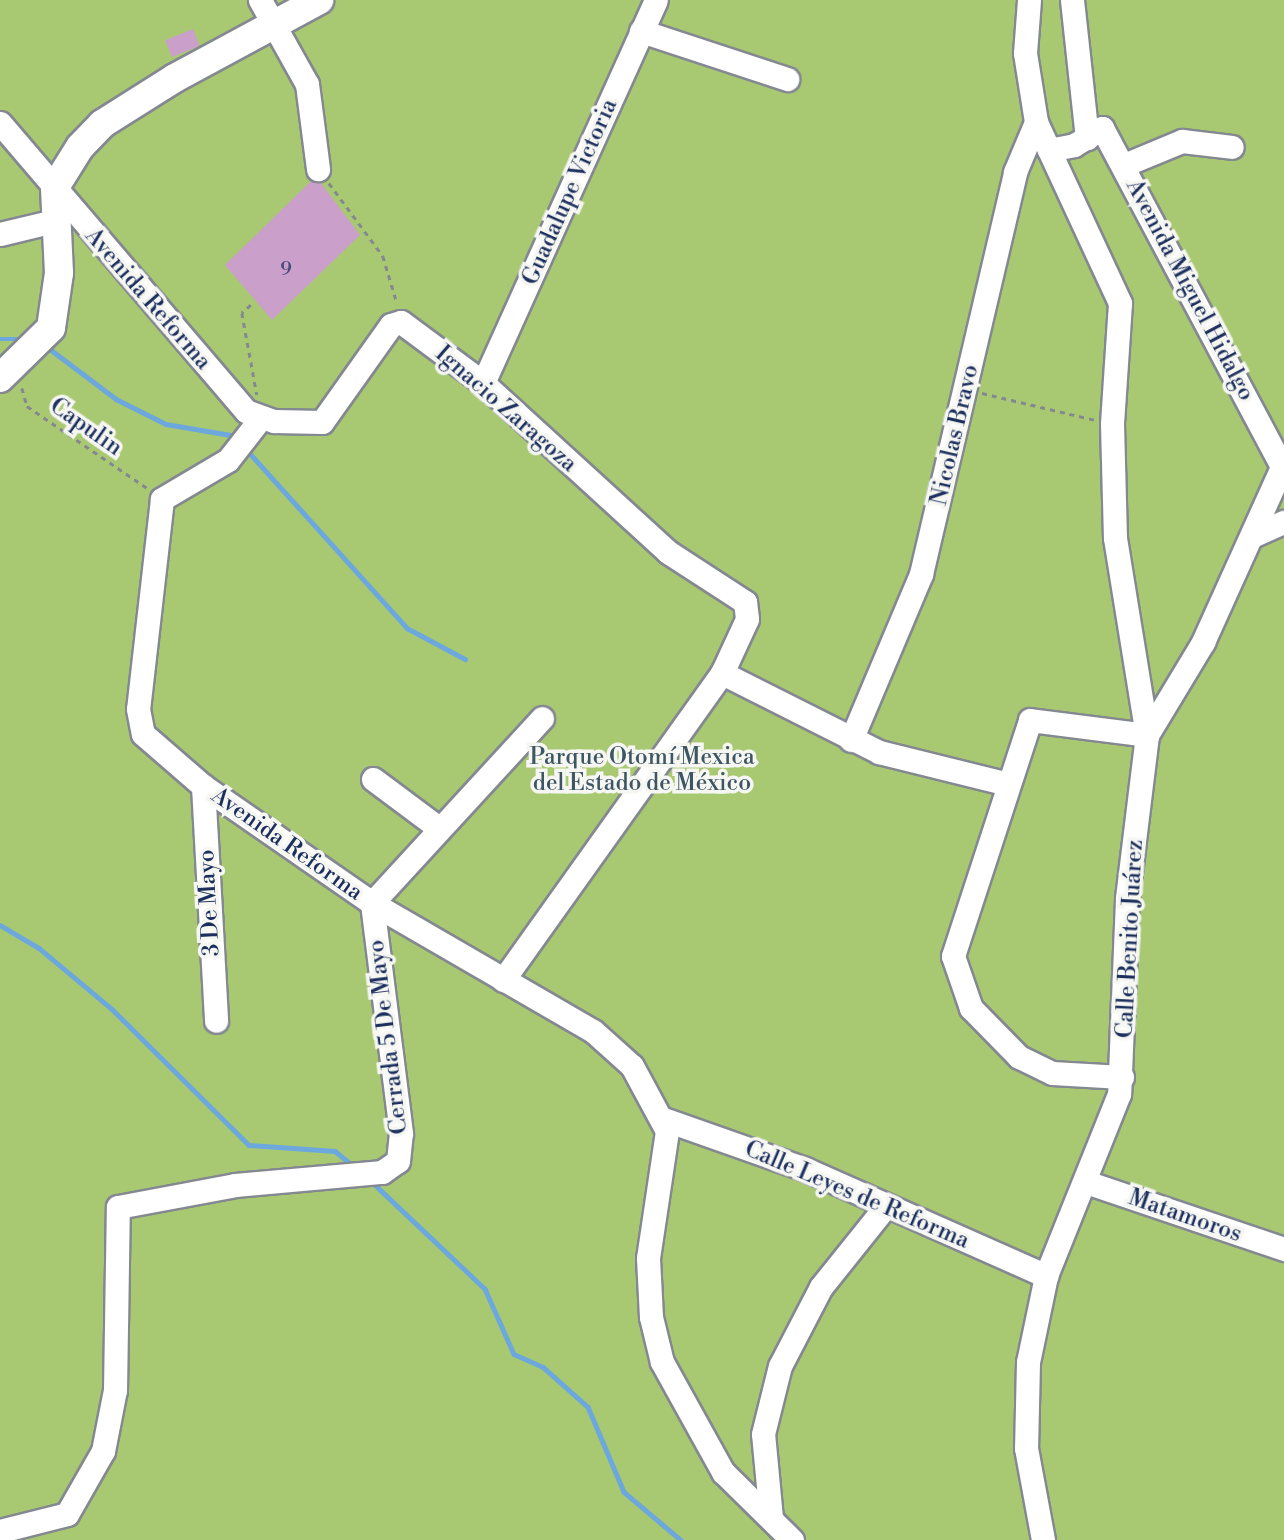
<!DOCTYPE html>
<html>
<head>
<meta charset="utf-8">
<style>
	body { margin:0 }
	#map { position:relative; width:1284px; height:1540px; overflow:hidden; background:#eee0c1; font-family:"Libre Bodoni",serif }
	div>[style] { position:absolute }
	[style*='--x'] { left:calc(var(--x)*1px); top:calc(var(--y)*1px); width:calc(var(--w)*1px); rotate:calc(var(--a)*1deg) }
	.green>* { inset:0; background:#a8c972; transform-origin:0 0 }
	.stream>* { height:4.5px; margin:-2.25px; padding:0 2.25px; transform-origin:2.25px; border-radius:2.25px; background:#6ca8dd }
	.building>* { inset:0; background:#ca9fca; transform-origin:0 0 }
	.path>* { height:2.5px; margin-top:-1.25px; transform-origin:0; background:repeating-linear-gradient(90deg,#848890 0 5px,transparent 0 10px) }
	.roads { filter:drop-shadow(2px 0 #848890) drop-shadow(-2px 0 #848890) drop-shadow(0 2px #848890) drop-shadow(0 -2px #848890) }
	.minor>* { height:23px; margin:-11.5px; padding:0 11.5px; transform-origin:11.5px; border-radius:11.5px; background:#fff }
	.major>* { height:28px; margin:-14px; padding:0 14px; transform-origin:14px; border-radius:14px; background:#fff }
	span { translate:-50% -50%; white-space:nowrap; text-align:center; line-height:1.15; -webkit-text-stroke:7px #f6f6f2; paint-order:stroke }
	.number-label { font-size:19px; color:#474b79 }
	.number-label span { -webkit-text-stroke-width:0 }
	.street-label { font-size:23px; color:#1b2f5e }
	.park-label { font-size:23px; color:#3e5663 }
</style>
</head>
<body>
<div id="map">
	<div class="green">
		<i style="left:0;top:0;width:1284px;height:1540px"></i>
	</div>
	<div class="stream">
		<i style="--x:0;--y:339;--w:23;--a:0"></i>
		<i style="--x:46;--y:346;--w:88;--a:37.1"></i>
		<i style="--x:116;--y:399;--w:56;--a:26.6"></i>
		<i style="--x:166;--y:424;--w:71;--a:9.7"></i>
		<i style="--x:246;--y:449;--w:241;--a:48"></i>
		<i style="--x:407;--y:628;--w:66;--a:28.1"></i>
		<i style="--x:0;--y:925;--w:45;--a:30.5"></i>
		<i style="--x:39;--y:948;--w:95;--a:39.9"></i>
		<i style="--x:112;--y:1009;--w:193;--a:44.8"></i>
		<i style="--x:249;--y:1145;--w:86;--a:4"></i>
		<i style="--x:335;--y:1151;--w:26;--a:39"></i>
		<i style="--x:372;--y:1182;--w:156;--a:43.4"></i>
		<i style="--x:485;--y:1289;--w:71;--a:66"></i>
		<i style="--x:514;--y:1354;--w:32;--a:24"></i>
		<i style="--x:543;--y:1367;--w:60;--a:41.6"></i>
		<i style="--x:588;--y:1407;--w:92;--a:67"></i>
		<i style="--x:624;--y:1492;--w:75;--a:40.1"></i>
	</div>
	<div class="building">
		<i style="left:193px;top:29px;width:18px;height:30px;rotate:68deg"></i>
		<i style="clip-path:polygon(311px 181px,321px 183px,360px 235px,272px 320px,225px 265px)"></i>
	</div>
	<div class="path">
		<i style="--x:329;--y:183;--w:91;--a:53.5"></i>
		<i style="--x:383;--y:256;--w:49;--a:73.4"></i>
		<i style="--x:251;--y:305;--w:12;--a:138"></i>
		<i style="--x:242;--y:313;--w:83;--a:79.6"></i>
		<i style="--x:22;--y:388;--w:19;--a:74"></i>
		<i style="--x:27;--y:406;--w:145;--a:34.3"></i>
		<i style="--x:982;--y:393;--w:116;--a:13.4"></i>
	</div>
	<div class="roads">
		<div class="minor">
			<i style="--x:260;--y:0;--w:96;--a:60.8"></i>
			<i style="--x:307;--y:84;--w:86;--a:82.6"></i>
			<i style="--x:1029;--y:0;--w:53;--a:94.3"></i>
			<i style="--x:1025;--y:53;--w:70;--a:80.9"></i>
			<i style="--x:1036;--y:122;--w:200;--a:65.1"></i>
			<i style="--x:1120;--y:303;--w:121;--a:93.8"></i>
			<i style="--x:1112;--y:424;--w:114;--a:88.5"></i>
			<i style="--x:1115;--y:538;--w:200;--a:80.8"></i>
			<i style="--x:1147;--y:735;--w:165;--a:97"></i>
			<i style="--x:1127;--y:899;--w:195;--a:92.3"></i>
			<i style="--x:1119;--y:1094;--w:196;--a:111.9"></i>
			<i style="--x:1046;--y:1276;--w:88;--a:101.8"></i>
			<i style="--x:1028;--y:1362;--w:86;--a:91.3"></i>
			<i style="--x:1026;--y:1448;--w:94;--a:79.5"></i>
			<i style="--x:1072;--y:0;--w:139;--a:83.8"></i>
			<i style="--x:641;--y:31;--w:154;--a:18.2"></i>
			<i style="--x:0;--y:123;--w:379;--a:49.5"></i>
			<i style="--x:246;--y:411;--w:30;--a:20"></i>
			<i style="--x:274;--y:421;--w:48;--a:1.2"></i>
			<i style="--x:322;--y:422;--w:119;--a:-54.6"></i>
			<i style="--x:391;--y:325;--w:10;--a:-17"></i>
			<i style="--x:401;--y:322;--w:102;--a:36.6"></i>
			<i style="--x:483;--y:383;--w:251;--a:42.4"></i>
			<i style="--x:668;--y:552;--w:92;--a:33"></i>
			<i style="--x:745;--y:602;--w:17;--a:83"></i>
			<i style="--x:747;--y:619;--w:60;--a:114.8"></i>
			<i style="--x:722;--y:673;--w:377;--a:125.5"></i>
			<i style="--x:1049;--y:150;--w:25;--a:-11"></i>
			<i style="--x:1074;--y:145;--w:33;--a:-31"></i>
			<i style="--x:1102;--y:128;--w:387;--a:62"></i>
			<i style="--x:1124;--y:165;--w:63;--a:-22.5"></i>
			<i style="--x:1182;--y:141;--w:50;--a:6.8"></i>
			<i style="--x:0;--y:234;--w:56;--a:-13.5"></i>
			<i style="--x:483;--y:383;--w:420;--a:-65.7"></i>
			<i style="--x:260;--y:419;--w:52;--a:128"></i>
			<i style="--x:228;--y:460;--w:77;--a:149.4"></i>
			<i style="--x:162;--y:499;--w:211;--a:96.5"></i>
			<i style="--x:138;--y:709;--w:25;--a:79"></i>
			<i style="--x:143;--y:734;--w:79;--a:40.9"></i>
			<i style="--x:203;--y:786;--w:206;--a:34.7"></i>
			<i style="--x:372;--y:903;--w:255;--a:30.1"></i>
			<i style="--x:593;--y:1031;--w:52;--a:41.9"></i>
			<i style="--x:632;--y:1066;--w:74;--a:61.7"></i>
			<i style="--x:667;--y:1131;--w:128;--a:98.5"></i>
			<i style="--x:648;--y:1258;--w:59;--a:87.1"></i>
			<i style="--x:651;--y:1317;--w:46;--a:76.3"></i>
			<i style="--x:662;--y:1362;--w:126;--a:61"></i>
			<i style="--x:723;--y:1472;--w:97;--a:44.6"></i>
			<i style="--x:1252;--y:536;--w:35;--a:-24"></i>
			<i style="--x:722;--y:673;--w:176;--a:26.7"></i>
			<i style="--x:879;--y:752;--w:133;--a:13.9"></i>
			<i style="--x:1147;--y:735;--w:109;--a:-58.9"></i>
			<i style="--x:1203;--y:642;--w:196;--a:-65.7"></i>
			<i style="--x:851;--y:740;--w:180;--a:-67.1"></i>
			<i style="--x:921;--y:574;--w:413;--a:-76.8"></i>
			<i style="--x:1015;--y:172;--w:54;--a:-67.2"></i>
			<i style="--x:373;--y:779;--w:79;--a:36.7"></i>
			<i style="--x:203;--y:786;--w:235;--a:86.8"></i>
			<i style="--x:1122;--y:1077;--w:70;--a:-176.7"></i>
			<i style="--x:1052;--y:1073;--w:37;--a:-154"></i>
			<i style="--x:1019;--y:1057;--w:69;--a:-134.4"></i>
			<i style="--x:971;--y:1008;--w:55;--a:-109.1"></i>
			<i style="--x:953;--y:956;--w:248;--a:-71.9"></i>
			<i style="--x:1030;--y:720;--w:118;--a:7.3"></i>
			<i style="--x:666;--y:1120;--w:147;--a:19.4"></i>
			<i style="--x:805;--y:1169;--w:264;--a:23.9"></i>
			<i style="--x:1086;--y:1182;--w:209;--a:18.7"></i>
			<i style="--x:771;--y:1518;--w:84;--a:-95.4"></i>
			<i style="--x:763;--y:1434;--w:70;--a:-76"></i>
			<i style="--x:780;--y:1366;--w:89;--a:-62.6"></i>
			<i style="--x:821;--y:1287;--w:102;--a:-51.3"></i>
			<i style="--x:0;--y:1531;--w:69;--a:-14.2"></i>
			<i style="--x:67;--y:1514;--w:73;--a:-60.3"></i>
			<i style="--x:103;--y:1451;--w:62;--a:-78.9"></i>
			<i style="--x:115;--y:1390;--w:183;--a:-89.1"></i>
			<i style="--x:118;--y:1207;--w:119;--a:-10.6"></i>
			<i style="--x:235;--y:1185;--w:148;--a:-5.1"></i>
			<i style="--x:382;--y:1172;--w:19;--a:-35"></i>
			<i style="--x:398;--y:1161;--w:28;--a:-84"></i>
			<i style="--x:401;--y:1133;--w:232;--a:-97.2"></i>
			<i style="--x:372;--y:903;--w:251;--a:-47.4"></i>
		</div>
		<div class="major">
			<i style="--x:0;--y:378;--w:71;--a:-44.4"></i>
			<i style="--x:51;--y:328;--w:56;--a:-81.7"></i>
			<i style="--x:59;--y:273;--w:86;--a:-92.7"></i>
			<i style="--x:55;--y:187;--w:47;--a:-58"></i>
			<i style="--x:80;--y:147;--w:32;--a:-46"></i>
			<i style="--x:102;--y:124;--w:86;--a:-32.2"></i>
			<i style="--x:175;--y:78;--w:164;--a:-28.4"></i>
		</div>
	</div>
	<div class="number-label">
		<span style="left:286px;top:270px">9</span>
	</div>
	<div class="street-label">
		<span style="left:570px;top:192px;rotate:-66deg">Guadalupe Victoria</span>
		<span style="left:1190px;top:290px;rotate:62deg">Avenida Miguel Hidalgo</span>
		<span style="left:148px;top:299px;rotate:49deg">Avenida Reforma</span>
		<span style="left:506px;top:409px;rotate:41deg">Ignacio Zaragoza</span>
		<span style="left:86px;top:427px;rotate:35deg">Capulin</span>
		<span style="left:955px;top:435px;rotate:-77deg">Nicolas Bravo</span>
		<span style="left:287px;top:844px;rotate:35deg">Avenida Reforma</span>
		<span style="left:209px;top:903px;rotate:-93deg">3 De Mayo</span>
		<span style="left:1130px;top:939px;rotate:-87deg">Calle Benito Juárez</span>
		<span style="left:388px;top:1037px;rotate:-97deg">Cerrada 5 De Mayo</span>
		<span style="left:857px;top:1195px;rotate:23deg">Calle Leyes de Reforma</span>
		<span style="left:1185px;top:1216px;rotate:19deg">Matamoros</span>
	</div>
	<div class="park-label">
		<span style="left:642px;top:770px">Parque Otomí Mexica<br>del Estado de México</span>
	</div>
</div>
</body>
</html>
